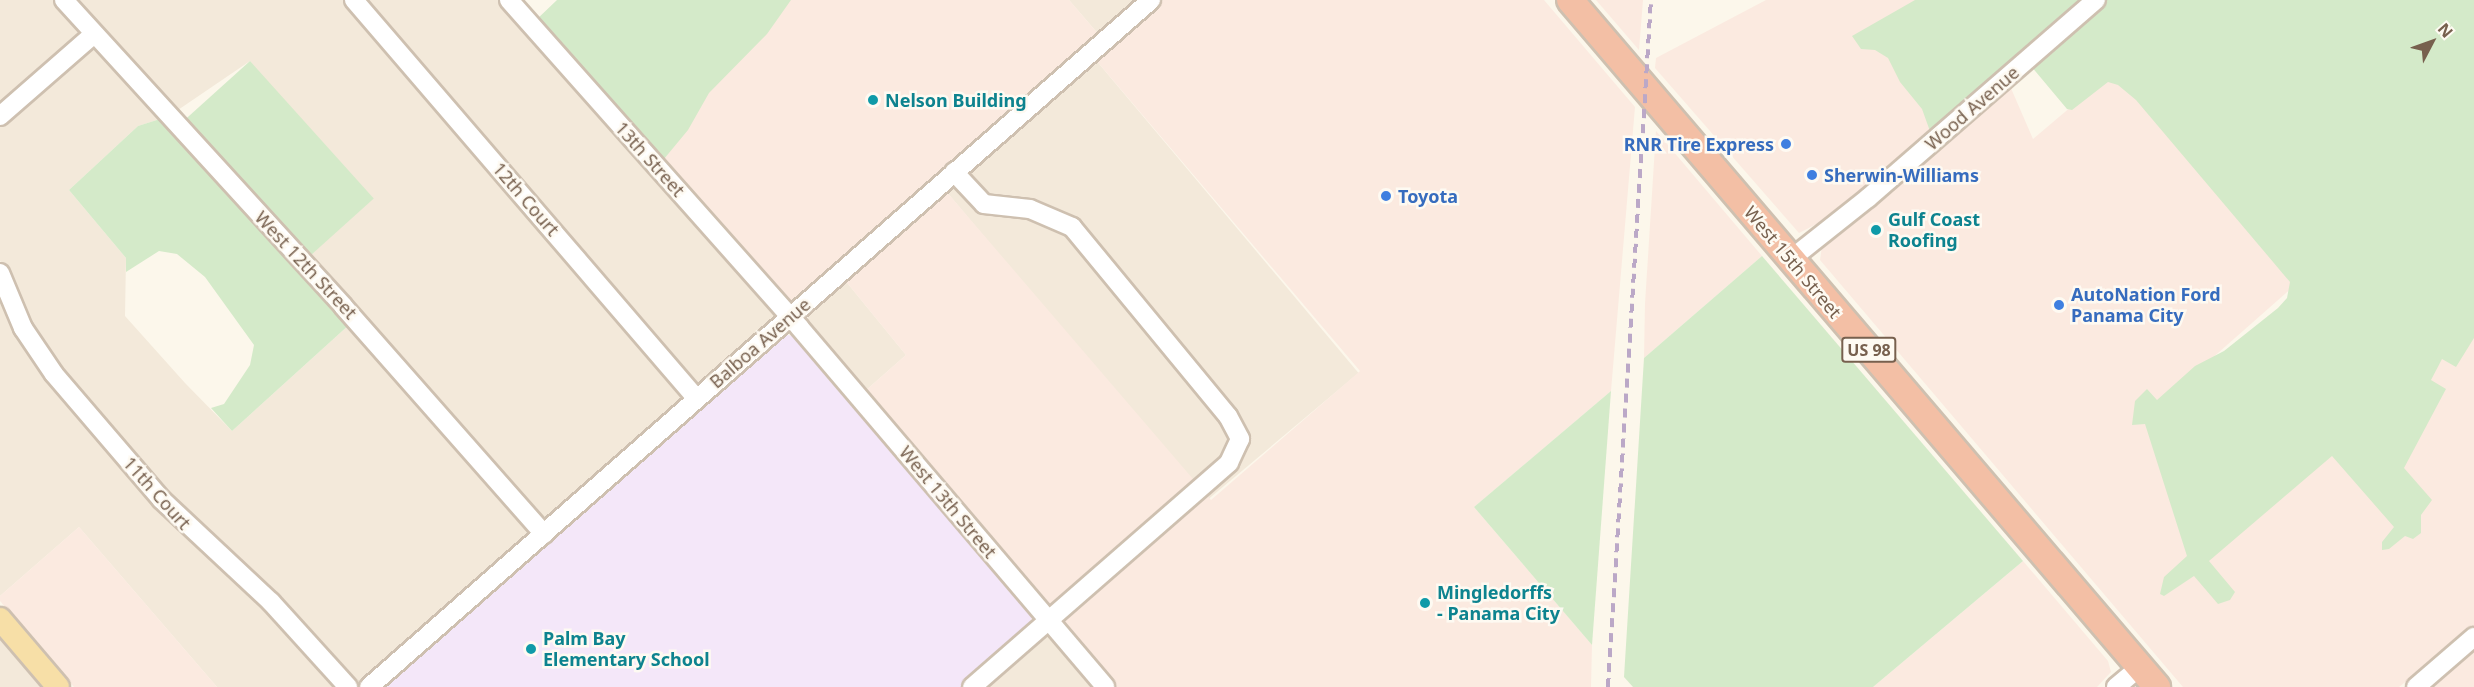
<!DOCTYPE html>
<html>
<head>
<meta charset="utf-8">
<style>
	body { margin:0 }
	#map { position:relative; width:2474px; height:687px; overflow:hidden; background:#fcf7eb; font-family:"Noto Sans",sans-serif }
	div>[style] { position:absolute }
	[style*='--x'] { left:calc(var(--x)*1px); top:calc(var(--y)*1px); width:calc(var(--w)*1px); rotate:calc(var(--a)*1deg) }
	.residential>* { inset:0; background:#f3e9da; transform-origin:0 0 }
	.commercial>* { inset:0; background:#fbeae0 }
	.education>* { inset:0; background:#f4e7f9 }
	.green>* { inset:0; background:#d4eac9; transform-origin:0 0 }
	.roads { filter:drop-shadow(2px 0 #cec0b0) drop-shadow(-2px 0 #cec0b0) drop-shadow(0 2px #cec0b0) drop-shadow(0 -2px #cec0b0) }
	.minor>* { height:18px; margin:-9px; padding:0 9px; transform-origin:9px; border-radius:9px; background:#fff }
	.major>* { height:22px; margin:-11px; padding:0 11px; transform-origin:11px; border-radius:11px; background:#f7dfa7 }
	.highway>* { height:26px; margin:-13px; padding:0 13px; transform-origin:13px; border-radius:13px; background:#f3bfa5 }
	.rail>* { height:4px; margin-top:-2px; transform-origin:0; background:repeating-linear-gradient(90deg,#bba8c7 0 9px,transparent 0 15px) }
	.dots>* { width:16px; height:16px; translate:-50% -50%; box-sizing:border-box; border:3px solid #fefaf2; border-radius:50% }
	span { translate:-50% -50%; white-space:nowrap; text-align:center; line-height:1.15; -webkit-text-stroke:5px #fefaf2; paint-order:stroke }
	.shield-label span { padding:2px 4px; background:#fefaf2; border:2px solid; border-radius:4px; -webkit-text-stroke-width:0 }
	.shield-label { font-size:16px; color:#77604e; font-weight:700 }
	.culture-label { font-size:18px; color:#0d838f; font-weight:700 }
	.left { translate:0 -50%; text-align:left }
	.street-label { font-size:18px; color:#77604e }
	.shop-label { font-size:18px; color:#366cbe; font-weight:700 }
	.right { translate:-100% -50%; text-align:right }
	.north { position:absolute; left:2402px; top:12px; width:60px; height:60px; -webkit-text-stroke:4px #fefaf2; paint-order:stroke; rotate:49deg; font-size:16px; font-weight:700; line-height:24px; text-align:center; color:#77604e }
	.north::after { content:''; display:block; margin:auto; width:21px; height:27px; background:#77604e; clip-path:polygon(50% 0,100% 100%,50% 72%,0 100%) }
</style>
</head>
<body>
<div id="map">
	<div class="residential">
		<i style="clip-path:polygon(0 0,54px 0,83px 35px,0 107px)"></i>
		<i style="clip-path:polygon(74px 0,344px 0,680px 390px,680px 402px,548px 519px,540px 517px,315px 264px,250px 61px,175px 112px)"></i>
		<i style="clip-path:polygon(364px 0,499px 0,644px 156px,777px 314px,777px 318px,703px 382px,695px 383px)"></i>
		<i style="clip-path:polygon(1069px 0,1140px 0,1100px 36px)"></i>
		<i style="clip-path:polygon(92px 45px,160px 119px,138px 126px,69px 190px,126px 258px,125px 316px,185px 383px,232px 431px,350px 324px,528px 530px,524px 541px,358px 686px,277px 597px,167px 495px,60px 369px,29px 324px,8px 271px,0 261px,0 125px)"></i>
		<i style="left:1095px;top:59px;width:410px;height:199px;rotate:50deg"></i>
		<i style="clip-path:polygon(844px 279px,906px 355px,864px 392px,807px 324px,808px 313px)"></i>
		<i style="clip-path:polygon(0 290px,156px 506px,266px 607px,338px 687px,217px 687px,79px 527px,0 596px)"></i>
		<i style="clip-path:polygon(1047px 634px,1096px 687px,981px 687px,1040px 635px)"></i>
		<i style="clip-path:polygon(0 638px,42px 687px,0 687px)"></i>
	</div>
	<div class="commercial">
		<i style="clip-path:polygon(558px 0,1069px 0,1100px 36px,791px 303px,534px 22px)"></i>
		<i style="clip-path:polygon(1163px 0,1544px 0,1635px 107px,1611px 391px,1474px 507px,1592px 645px,1591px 687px,1114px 687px,864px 392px,906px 355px,844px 279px,945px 190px,1211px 500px,1360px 371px,1095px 59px)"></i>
		<i style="clip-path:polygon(1596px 0,1643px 0,1639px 50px)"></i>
		<i style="clip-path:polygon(1766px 0,1967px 0,2002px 72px,1840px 212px,1799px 233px,1655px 68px,1656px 58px)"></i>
		<i style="clip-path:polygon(2118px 67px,2302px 279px,2151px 412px,2474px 321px,2474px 627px,2399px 687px,2183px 687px,1820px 260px,1822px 246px,2010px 86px,2033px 139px)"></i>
		<i style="clip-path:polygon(1656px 131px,1762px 256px,1644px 358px,1645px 304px)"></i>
		<i style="clip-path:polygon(79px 527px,217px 687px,74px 687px,0 601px,0 596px)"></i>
		<i style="clip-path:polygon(2023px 561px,2108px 661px,2111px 672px,2097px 687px,1873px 687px)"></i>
		<i style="clip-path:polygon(2474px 647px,2474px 687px,2427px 687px)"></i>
	</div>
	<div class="education">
		<i style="clip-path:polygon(788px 335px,798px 338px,1033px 615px,1027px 630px,962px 687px,381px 687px,780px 337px)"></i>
	</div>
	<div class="green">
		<i style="clip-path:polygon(557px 0,791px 0,767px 34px,709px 93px,688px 130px,664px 159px,534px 22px)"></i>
		<i style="clip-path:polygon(1915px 0,2084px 0,1931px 134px,1922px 109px,1900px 82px,1888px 58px,1875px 50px,1861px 49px,1852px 36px)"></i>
		<i style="clip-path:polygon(2106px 0,2474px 0,2474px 338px,2456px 367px,2442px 359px,2431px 380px,2446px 389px,2404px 468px,2432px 500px,2421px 515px,2421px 533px,2413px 539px,2405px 536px,2389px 549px,2382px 550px,2382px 542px,2394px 527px,2332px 456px,2209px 561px,2235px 592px,2230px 600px,2218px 604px,2194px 576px,2164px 596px,2160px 594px,2164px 577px,2187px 556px,2145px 424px,2132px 425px,2135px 401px,2147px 389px,2157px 400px,2195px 366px,2224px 351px,2278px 308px,2287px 298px,2290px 282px,2136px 100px,2118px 85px,2108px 82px,2072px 110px,2067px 109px,2031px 66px)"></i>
		<i style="left:250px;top:61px;width:185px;height:91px;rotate:48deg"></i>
		<i style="clip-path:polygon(160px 119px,350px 324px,232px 431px,211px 408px,224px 404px,250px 365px,254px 345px,205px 277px,177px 254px,159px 251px,126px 272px,126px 258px,69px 190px,138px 126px)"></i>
		<i style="clip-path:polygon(1762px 256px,2023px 561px,1873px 687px,1633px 687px,1624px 677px,1644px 358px)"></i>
		<i style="clip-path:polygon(1611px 391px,1592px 645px,1474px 507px)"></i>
	</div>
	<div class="roads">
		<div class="minor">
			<i style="--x:64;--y:0;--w:414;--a:47.6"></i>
			<i style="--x:343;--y:306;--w:304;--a:48.6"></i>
			<i style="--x:354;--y:0;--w:526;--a:49.32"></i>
			<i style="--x:509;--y:0;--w:438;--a:48.4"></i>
			<i style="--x:800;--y:328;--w:471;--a:49.6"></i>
			<i style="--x:0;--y:116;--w:123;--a:-41.1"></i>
			<i style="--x:954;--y:172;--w:44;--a:46.8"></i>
			<i style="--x:984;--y:204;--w:46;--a:6.2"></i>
			<i style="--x:1030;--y:209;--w:46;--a:23.2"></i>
			<i style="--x:1072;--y:227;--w:245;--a:50.5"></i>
			<i style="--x:1228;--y:416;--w:26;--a:62"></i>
			<i style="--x:1240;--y:439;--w:26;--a:115"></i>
			<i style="--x:1229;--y:463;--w:341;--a:138.9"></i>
			<i style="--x:1791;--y:259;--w:98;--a:-38.4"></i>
			<i style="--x:1868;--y:198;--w:302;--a:-41"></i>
			<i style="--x:0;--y:273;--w:60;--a:67.3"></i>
			<i style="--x:23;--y:328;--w:55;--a:56"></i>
			<i style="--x:54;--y:374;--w:166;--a:49.4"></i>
			<i style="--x:162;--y:500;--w:149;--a:43.1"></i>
			<i style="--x:271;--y:602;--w:115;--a:47.8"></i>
			<i style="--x:369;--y:687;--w:1041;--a:-41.3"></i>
			<i style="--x:2116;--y:687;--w:31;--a:-40"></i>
			<i style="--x:2416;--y:687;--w:77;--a:-40.8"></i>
		</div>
		<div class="major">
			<i style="--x:0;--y:619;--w:89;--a:49.5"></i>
		</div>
		<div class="highway">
			<i style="--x:1570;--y:0;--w:904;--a:49.49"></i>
		</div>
	</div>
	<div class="rail">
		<i style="--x:1608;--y:687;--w:688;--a:-86.42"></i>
	</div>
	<div class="dots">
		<i style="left:873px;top:100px;background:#0f9aa8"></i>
		<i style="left:1786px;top:144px;background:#3f7fe0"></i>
		<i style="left:1812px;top:175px;background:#3f7fe0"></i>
		<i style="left:1386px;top:196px;background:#3f7fe0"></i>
		<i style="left:1876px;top:230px;background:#0f9aa8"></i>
		<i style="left:2059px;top:305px;background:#3f7fe0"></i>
		<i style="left:1425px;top:603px;background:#0f9aa8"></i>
		<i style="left:531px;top:649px;background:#0f9aa8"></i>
	</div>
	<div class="shield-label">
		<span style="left:1869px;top:350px">US 98</span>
	</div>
	<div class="culture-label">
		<span class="left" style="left:885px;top:100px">Nelson Building</span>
		<span class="left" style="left:1888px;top:230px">Gulf Coast<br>Roofing</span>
		<span class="left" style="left:1437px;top:603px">Mingledorffs<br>- Panama City</span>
		<span class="left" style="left:543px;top:649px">Palm Bay<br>Elementary School</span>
	</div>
	<div class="street-label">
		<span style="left:1972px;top:108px;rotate:-41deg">Wood Avenue</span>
		<span style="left:650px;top:159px;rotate:48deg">13th Street</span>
		<span style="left:526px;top:199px;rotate:49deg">12th Court</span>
		<span style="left:1793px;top:262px;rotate:50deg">West 15th Street</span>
		<span style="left:306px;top:265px;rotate:47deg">West 12th Street</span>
		<span style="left:760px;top:343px;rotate:-41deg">Balboa Avenue</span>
		<span style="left:157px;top:493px;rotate:48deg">11th Court</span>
		<span style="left:948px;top:502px;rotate:50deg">West 13th Street</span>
	</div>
	<div class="shop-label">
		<span class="right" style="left:1774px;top:144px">RNR Tire Express</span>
		<span class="left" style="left:1824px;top:175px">Sherwin-Williams</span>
		<span class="left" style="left:1398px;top:196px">Toyota</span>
		<span class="left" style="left:2071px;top:305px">AutoNation Ford<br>Panama City</span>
	</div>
	<div class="north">N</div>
</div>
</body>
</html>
